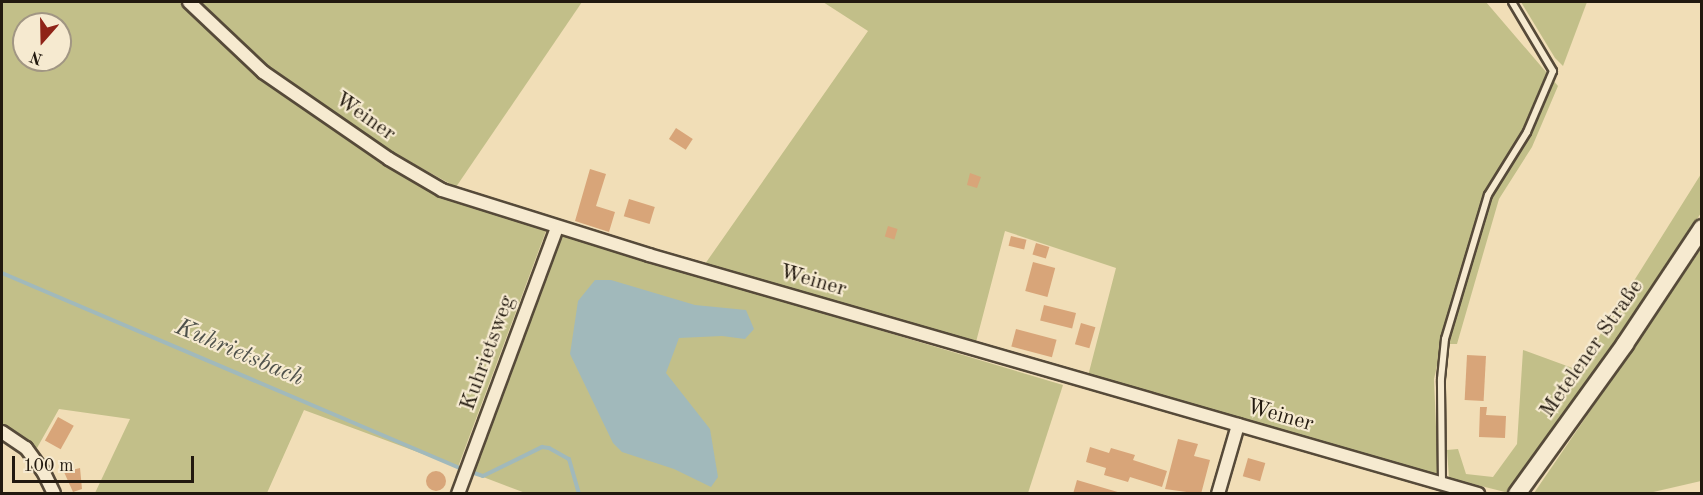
<!DOCTYPE html>
<html>
<head>
<meta charset="utf-8">
<style>
	body { margin:0 }
	#map { position:relative; width:1703px; height:495px; overflow:hidden; background:#f1deb7; font-family:"Old Standard TT",serif }
	div>[style] { position:absolute }
	[style*='--x'] { left:calc(var(--x)*1px); top:calc(var(--y)*1px); width:calc(var(--w)*1px); rotate:calc(var(--a)*1deg) }
	.green>* { inset:0; background:#c2bf89 }
	.water>* { inset:0; background:#a1b9bb }
	.stream>* { height:4px; margin:-2px; padding:0 2px; transform-origin:2px; border-radius:2px; background:#a1b9bb }
	.building>* { inset:0; background:#d8a579; transform-origin:0 0 }
	.round { border-radius:50% }
	.roads { filter:drop-shadow(2px 0 #564a39) drop-shadow(-2px 0 #564a39) drop-shadow(0 2px #564a39) drop-shadow(0 -2px #564a39) }
	.service>* { height:6px; margin:-3px; padding:0 3px; transform-origin:3px; border-radius:3px; background:#f6ead0 }
	.minor>* { height:12px; margin:-6px; padding:0 6px; transform-origin:6px; border-radius:6px; background:#f6ead0 }
	.secondary>* { height:16px; margin:-8px; padding:0 8px; transform-origin:8px; border-radius:8px; background:#f6ead0 }
	span { translate:-50% -50%; white-space:nowrap; text-align:center; line-height:1.15; -webkit-text-stroke:4.5px #f6ead0; paint-order:stroke }
	.street-label { font-size:22px; color:#22190f }
	.water-label { font-size:24px; color:#4e514b; font-style:italic }
	.frame { position:absolute; inset:0; border:3px solid #22190f; pointer-events:none }
	.north { position:absolute; left:12px; top:12px; width:60px; height:60px; box-sizing:border-box; background:#f6ead0; border:2px solid #a19683; border-radius:50%; rotate:200deg; font-size:16px; font-weight:700; line-height:24px; text-align:center; color:#22190f }
	.north::after { content:''; display:block; margin:auto; width:21px; height:27px; background:#8f2418; clip-path:polygon(50% 0,100% 100%,50% 72%,0 100%) }
	.scale { position:absolute; left:12px; top:456px; width:182px; height:27px; box-sizing:border-box; border:3px solid #22190f; border-top:0; padding-left:8px; font-size:18px; line-height:21px; white-space:nowrap; color:#22190f; -webkit-text-stroke:4px #f6ead0; paint-order:stroke }
</style>
</head>
<body>
<div id="map">
	<div class="green">
		<i style="clip-path:polygon(evenodd,2px 2px,183px 2px,258px 75px,439px 194px,546px 231px,458px 467px,304px 410px,267px 493px,95px 493px,130px 419px,59px 409px,37px 448px,2px 426px,2px 2px,24px 24px,60px 24px,60px 60px,24px 60px,24px 24px)"></i>
		<i style="clip-path:polygon(198px 2px,582px 2px,456px 187px,396px 154px,269px 68px)"></i>
		<i style="clip-path:polygon(823px 2px,1486px 2px,1558px 86px,1532px 147px,1499px 199px,1457px 344px,1442px 344px,1434px 379px,1438px 475px,1088px 376px,1116px 268px,1005px 231px,976px 342px,705px 264px,868px 31px)"></i>
		<i style="clip-path:polygon(1521px 2px,1587px 2px,1563px 66px,1555px 58px)"></i>
		<i style="clip-path:polygon(1701px 174px,1701px 213px,1600px 368px,1509px 493px,1449px 478px,1447px 450px,1458px 449px,1466px 474px,1493px 477px,1517px 444px,1523px 350px,1578px 370px)"></i>
		<i style="clip-path:polygon(558px 234px,1063px 385px,1028px 493px,528px 494px,470px 472px)"></i>
		<i style="clip-path:polygon(1701px 249px,1701px 481px,1649px 493px,1534px 493px)"></i>
	</div>
	<div class="water">
		<i style="clip-path:polygon(595px 280px,611px 280px,695px 305px,746px 310px,754px 329px,745px 339px,722px 336px,679px 338px,666px 373px,710px 429px,718px 477px,711px 487px,674px 469px,622px 452px,613px 443px,570px 354px,578px 301px)"></i>
	</div>
	<div class="stream">
		<i style="--x:2;--y:273;--w:500;--a:23.08"></i>
		<i style="--x:474;--y:473;--w:9;--a:18"></i>
		<i style="--x:483;--y:476;--w:66;--a:-26.2"></i>
		<i style="--x:542;--y:447;--w:7;--a:8"></i>
		<i style="--x:549;--y:448;--w:23;--a:29"></i>
		<i style="--x:569;--y:459;--w:36;--a:74"></i>
	</div>
	<div class="building">
		<i style="left:676px;top:128px;width:20px;height:13px;rotate:33deg"></i>
		<i style="clip-path:polygon(590px 169px,606px 174px,596px 206px,615px 212px,609px 232px,575px 221px)"></i>
		<i style="clip-path:polygon(970px 173px,981px 177px,977px 188px,967px 185px)"></i>
		<i style="left:629px;top:199px;width:27px;height:18px;rotate:17deg"></i>
		<i style="left:888px;top:226px;width:10px;height:11px;rotate:17deg"></i>
		<i style="left:1011px;top:236px;width:16px;height:10px;rotate:14deg"></i>
		<i style="left:1036px;top:243px;width:14px;height:12px;rotate:17deg"></i>
		<i style="left:1033px;top:262px;width:23px;height:30px;rotate:15deg"></i>
		<i style="left:1044px;top:305px;width:33px;height:16px;rotate:14deg"></i>
		<i style="left:1081px;top:323px;width:15px;height:22px;rotate:16deg"></i>
		<i style="left:1016px;top:329px;width:42px;height:18px;rotate:15deg"></i>
		<i style="left:1467px;top:355px;width:19px;height:45px;rotate:3deg"></i>
		<i style="clip-path:polygon(1480px 407px,1487px 407px,1486px 415px,1506px 416px,1505px 438px,1479px 437px)"></i>
		<i style="left:58px;top:417px;width:18px;height:27px;rotate:29deg"></i>
		<i style="clip-path:polygon(1178px 439px,1198px 444px,1194px 456px,1210px 460px,1201px 494px,1165px 489px)"></i>
		<i style="clip-path:polygon(1090px 447px,1109px 453px,1111px 448px,1135px 455px,1133px 460px,1167px 471px,1162px 487px,1130px 477px,1128px 482px,1104px 475px,1106px 468px,1086px 462px)"></i>
		<i style="left:1248px;top:458px;width:18px;height:19px;rotate:16deg"></i>
		<i style="clip-path:polygon(80px 468px,82px 489px,73px 492px,64px 472px)"></i>
		<i class="round" style="left:426px;top:471px;width:20px;height:20px"></i>
		<i style="clip-path:polygon(1077px 480px,1121px 493px,1121px 494px,1073px 494px)"></i>
	</div>
	<div class="roads">
		<div class="service">
			<i style="--x:1442;--y:483;--w:104;--a:-90.6"></i>
			<i style="--x:1441;--y:379;--w:40;--a:-84.3"></i>
			<i style="--x:1445;--y:339;--w:150;--a:-73.4"></i>
			<i style="--x:1488;--y:195;--w:74;--a:-58.2"></i>
			<i style="--x:1527;--y:132;--w:66;--a:-66.9"></i>
			<i style="--x:1553;--y:71;--w:80;--a:-120.7"></i>
		</div>
		<div class="minor">
			<i style="--x:189;--y:2;--w:102;--a:43.4"></i>
			<i style="--x:263;--y:72;--w:153;--a:34.6"></i>
			<i style="--x:389;--y:159;--w:61;--a:30.3"></i>
			<i style="--x:442;--y:190;--w:217;--a:17.4"></i>
			<i style="--x:649;--y:255;--w:863;--a:16.08"></i>
			<i style="--x:2;--y:432;--w:29;--a:34"></i>
			<i style="--x:26;--y:448;--w:29;--a:54"></i>
			<i style="--x:43;--y:471;--w:25;--a:64"></i>
			<i style="--x:458;--y:494;--w:284;--a:-69.6"></i>
			<i style="--x:1218;--y:494;--w:72;--a:-73.8"></i>
		</div>
		<div class="secondary">
			<i style="--x:1517;--y:494;--w:185;--a:-54.2"></i>
			<i style="--x:1625;--y:344;--w:139;--a:-56.4"></i>
		</div>
	</div>
	<div class="street-label">
		<span style="left:365px;top:117px;rotate:35deg">Weiner</span>
		<span style="left:813px;top:281px;rotate:16deg">Weiner</span>
		<span style="left:1592px;top:349px;rotate:-55deg">Metelener Straße</span>
		<span style="left:488px;top:353px;rotate:-70deg">Kuhrietsweg</span>
		<span style="left:1280px;top:416px;rotate:16deg">Weiner</span>
	</div>
	<div class="water-label">
		<span style="left:239px;top:354px;rotate:23deg">Kuhrietsbach</span>
	</div>
	<div class="frame"></div>
	<div class="north">N</div>
	<div class="scale">100 m</div>
</div>
</body>
</html>
